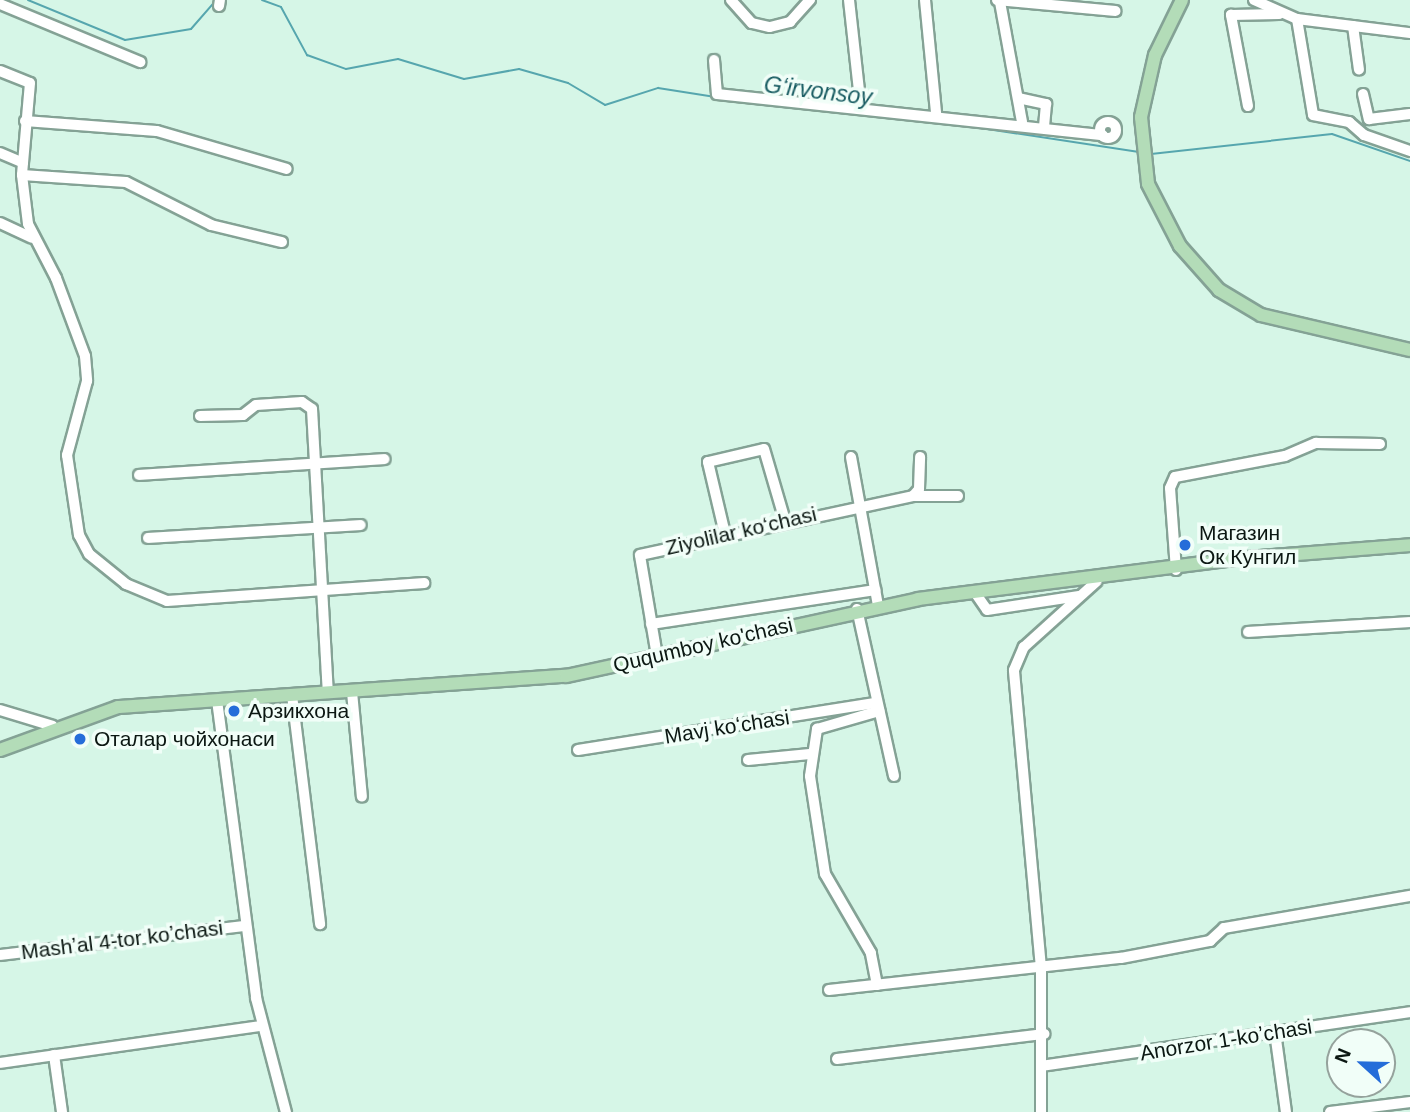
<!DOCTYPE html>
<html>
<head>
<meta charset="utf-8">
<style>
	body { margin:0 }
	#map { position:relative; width:1410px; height:1112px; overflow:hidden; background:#d6f6e7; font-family:Arial,sans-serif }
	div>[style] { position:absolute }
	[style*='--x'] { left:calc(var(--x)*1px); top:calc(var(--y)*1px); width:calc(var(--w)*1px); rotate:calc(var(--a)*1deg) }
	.stream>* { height:2px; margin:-1px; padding:0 1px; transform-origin:1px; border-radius:1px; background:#56a6ae }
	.roads { filter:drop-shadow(2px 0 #84a295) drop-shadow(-2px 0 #84a295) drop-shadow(0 2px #84a295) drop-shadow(0 -2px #84a295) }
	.minor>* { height:10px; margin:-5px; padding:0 5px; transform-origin:5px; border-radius:5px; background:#fff }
	.minor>.ring { margin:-5px; padding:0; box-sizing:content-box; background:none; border:10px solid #fff; border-radius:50% }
	.major>* { height:12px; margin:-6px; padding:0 6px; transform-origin:6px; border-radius:6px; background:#b3dcb8 }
	.dots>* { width:19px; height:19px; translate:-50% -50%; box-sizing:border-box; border:4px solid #f1fef8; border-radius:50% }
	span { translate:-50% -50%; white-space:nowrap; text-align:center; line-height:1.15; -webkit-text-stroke:7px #f1fef8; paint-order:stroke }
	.street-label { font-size:21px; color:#0b1712 }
	.poi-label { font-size:21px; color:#0b1712 }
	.left { translate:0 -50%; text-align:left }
	.water-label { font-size:23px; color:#175b61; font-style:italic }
	.north { position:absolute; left:1326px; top:1028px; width:70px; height:70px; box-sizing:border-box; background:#f1fef8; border:2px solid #95a29c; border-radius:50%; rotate:292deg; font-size:19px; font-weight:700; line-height:28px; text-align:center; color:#0b1712 }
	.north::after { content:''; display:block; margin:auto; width:24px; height:32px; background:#256dd9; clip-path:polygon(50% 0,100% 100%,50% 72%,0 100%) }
</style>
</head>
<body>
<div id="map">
	<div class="stream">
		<i style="--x:28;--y:0;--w:105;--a:22.4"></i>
		<i style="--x:125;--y:40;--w:67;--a:-9.5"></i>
		<i style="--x:191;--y:29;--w:37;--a:-49"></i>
		<i style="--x:262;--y:0;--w:20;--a:20"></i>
		<i style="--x:281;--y:7;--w:55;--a:61.6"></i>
		<i style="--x:307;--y:55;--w:41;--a:19.7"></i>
		<i style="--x:346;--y:69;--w:53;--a:-10.9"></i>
		<i style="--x:398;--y:59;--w:69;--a:16.9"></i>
		<i style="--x:464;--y:79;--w:56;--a:-10.3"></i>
		<i style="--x:519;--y:69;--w:51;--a:15.9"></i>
		<i style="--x:568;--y:83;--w:43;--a:30.7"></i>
		<i style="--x:605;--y:105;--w:56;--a:-17.8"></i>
		<i style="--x:658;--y:88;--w:58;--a:9"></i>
		<i style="--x:961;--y:125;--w:180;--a:8.6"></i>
		<i style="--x:1151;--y:154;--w:182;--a:-6.3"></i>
		<i style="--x:1332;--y:134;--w:83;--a:19.1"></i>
	</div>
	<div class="roads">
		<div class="minor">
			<i style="--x:731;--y:0;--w:31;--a:48"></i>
			<i style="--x:752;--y:23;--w:18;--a:13"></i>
			<i style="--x:770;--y:27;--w:21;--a:-14"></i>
			<i style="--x:790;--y:22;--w:30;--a:-48"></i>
			<i style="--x:849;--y:0;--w:109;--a:83.7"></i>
			<i style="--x:925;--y:0;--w:114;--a:84.4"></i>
			<i style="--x:997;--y:0;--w:119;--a:5.3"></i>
			<i style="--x:1254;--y:0;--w:47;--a:23.8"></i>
			<i style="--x:1297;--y:19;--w:97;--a:80.5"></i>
			<i style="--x:1313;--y:115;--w:37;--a:11"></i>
			<i style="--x:1349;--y:122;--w:20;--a:41"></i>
			<i style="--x:1364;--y:135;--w:49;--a:19.2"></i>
			<i style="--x:1000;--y:2;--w:122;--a:79.6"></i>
			<i style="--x:0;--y:4;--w:152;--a:22.5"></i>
			<i style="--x:219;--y:6;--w:6;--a:-81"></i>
			<i style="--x:1297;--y:19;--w:114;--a:7.1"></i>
			<i style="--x:1353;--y:26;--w:44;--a:82.2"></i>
			<i style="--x:714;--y:60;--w:34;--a:85"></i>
			<i style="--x:717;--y:94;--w:388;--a:6.1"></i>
			<i style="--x:0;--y:71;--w:32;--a:22"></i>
			<i style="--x:30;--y:83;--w:92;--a:95"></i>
			<i style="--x:22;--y:175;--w:49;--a:83"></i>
			<i style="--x:28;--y:224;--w:61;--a:62.6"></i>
			<i style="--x:56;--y:278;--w:83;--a:69.6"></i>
			<i style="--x:85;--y:356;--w:25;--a:85"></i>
			<i style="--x:87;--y:381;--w:77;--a:105.1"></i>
			<i style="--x:67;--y:455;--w:81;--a:81.5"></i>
			<i style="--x:79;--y:535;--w:21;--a:62"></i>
			<i style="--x:89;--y:554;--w:48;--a:39"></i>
			<i style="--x:126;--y:584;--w:44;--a:22.5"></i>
			<i style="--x:167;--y:601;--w:258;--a:-4"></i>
			<i style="--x:1363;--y:94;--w:26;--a:77"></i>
			<i style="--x:1369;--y:119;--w:41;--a:-7"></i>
			<i style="--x:1018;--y:98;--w:29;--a:12"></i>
			<i style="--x:1046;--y:104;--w:22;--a:95"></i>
			<i style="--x:1248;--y:106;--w:93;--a:-100.6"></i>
			<i style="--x:1231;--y:15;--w:48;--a:-1.2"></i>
			<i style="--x:25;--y:121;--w:132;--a:4.3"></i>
			<i style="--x:157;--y:131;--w:135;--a:16.3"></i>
			<i class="ring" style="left:1100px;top:122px;width:6px;height:6px"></i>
			<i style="--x:0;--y:153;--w:25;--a:23"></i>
			<i style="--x:22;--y:175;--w:104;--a:3.9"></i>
			<i style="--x:126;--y:182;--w:95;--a:26.8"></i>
			<i style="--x:211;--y:225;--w:73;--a:13.5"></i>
			<i style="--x:0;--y:223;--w:35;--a:25"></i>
			<i style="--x:200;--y:416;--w:43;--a:-1.3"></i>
			<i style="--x:243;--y:415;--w:16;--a:-38"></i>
			<i style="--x:256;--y:405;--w:46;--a:-3.7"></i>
			<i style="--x:302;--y:402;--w:12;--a:35"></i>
			<i style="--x:312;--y:409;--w:284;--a:86.8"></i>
			<i style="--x:851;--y:457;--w:151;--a:79.7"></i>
			<i style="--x:139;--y:475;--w:246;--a:-3.7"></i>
			<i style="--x:913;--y:496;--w:45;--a:0"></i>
			<i style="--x:725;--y:534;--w:74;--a:-103.3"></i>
			<i style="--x:708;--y:462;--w:57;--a:-13.1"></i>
			<i style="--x:764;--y:449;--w:75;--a:73.7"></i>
			<i style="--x:148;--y:538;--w:213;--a:-3.5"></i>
			<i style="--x:1176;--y:570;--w:82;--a:-94.2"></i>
			<i style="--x:1170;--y:488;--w:12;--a:-66"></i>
			<i style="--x:1175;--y:477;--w:112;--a:-10.8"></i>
			<i style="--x:1285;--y:456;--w:34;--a:-23"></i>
			<i style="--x:1316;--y:443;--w:64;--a:0.9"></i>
			<i style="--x:976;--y:594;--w:19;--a:55"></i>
			<i style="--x:987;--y:610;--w:93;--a:-8.7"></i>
			<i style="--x:857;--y:609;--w:171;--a:77.5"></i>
			<i style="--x:651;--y:624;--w:227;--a:-8.6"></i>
			<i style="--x:1248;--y:632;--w:162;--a:-3.5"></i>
			<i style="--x:657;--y:656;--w:102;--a:-99.6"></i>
			<i style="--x:640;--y:555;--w:279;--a:-12.2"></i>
			<i style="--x:913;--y:496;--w:9;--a:-49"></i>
			<i style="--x:919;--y:489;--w:32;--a:-88"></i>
			<i style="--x:352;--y:692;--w:105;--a:84.6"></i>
			<i style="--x:292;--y:695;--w:231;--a:83"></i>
			<i style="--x:217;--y:700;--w:301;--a:82.5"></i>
			<i style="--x:256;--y:998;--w:118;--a:75.3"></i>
			<i style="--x:0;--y:710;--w:55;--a:16.8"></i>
			<i style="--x:578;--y:750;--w:302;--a:-9"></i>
			<i style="--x:748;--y:760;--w:62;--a:-5.5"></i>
			<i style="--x:0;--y:955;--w:247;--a:-6.8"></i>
			<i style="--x:877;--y:985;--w:33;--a:-101"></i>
			<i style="--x:871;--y:953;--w:91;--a:-120.2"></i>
			<i style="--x:825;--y:874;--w:99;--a:-98.7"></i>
			<i style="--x:810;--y:776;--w:48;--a:-81.5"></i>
			<i style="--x:817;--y:729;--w:65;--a:-16.2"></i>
			<i style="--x:829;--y:990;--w:294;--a:-6.3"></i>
			<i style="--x:1121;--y:958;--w:91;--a:-10.8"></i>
			<i style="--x:1210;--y:941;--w:19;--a:-43"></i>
			<i style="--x:1224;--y:928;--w:189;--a:-9.8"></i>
			<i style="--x:1275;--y:1032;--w:81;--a:82.2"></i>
			<i style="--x:54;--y:1055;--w:58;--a:82"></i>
			<i style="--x:837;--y:1059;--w:209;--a:-6.9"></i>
			<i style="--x:0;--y:1063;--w:264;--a:-8.1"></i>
			<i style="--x:1041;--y:1066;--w:373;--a:-8.3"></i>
			<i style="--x:1041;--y:1112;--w:144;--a:-90"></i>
			<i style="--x:1041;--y:968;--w:299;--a:-95.2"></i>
			<i style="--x:1014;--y:670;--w:25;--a:-67"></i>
			<i style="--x:1024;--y:647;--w:98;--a:-42.1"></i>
			<i style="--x:1330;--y:1112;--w:81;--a:-7.1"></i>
		</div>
		<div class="major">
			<i style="--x:1182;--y:0;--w:61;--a:116.1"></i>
			<i style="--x:1155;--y:55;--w:64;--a:102.7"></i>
			<i style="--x:1141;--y:117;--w:67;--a:84"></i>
			<i style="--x:1148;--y:184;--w:70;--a:62.7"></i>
			<i style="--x:1180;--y:246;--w:59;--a:48.4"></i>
			<i style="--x:1219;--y:290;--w:49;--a:30.8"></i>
			<i style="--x:1261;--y:315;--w:153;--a:13.2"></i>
			<i style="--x:0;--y:750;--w:126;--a:-20"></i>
			<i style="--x:118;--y:707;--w:449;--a:-4"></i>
			<i style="--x:566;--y:676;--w:360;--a:-12.3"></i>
			<i style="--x:918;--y:599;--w:319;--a:-7.2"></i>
			<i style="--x:1234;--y:559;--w:177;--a:-4.5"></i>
		</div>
	</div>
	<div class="dots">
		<i style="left:1185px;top:545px;background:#256dd9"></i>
		<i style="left:234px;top:711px;background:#256dd9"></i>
		<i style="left:80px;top:739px;background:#256dd9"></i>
	</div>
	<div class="street-label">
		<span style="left:741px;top:531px;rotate:-13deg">Ziyolilar koʻchasi</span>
		<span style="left:703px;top:645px;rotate:-13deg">Ququmboy ko'chasi</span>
		<span style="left:727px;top:727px;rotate:-9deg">Mavj koʻchasi</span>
		<span style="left:122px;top:940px;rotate:-7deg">Mashʼal 4-tor koʼchasi</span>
		<span style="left:1226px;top:1040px;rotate:-9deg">Аnorzor 1-koʼchasi</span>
	</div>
	<div class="poi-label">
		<span class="left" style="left:1199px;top:545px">Магазин<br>Ок Кунгил</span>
		<span class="left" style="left:248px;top:711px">Арзикхона</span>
		<span class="left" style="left:94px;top:739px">Оталар чойхонаси</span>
	</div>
	<div class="water-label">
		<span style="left:818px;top:91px;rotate:7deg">G‘irvonsoy</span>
	</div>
	<div class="north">N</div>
</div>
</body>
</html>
